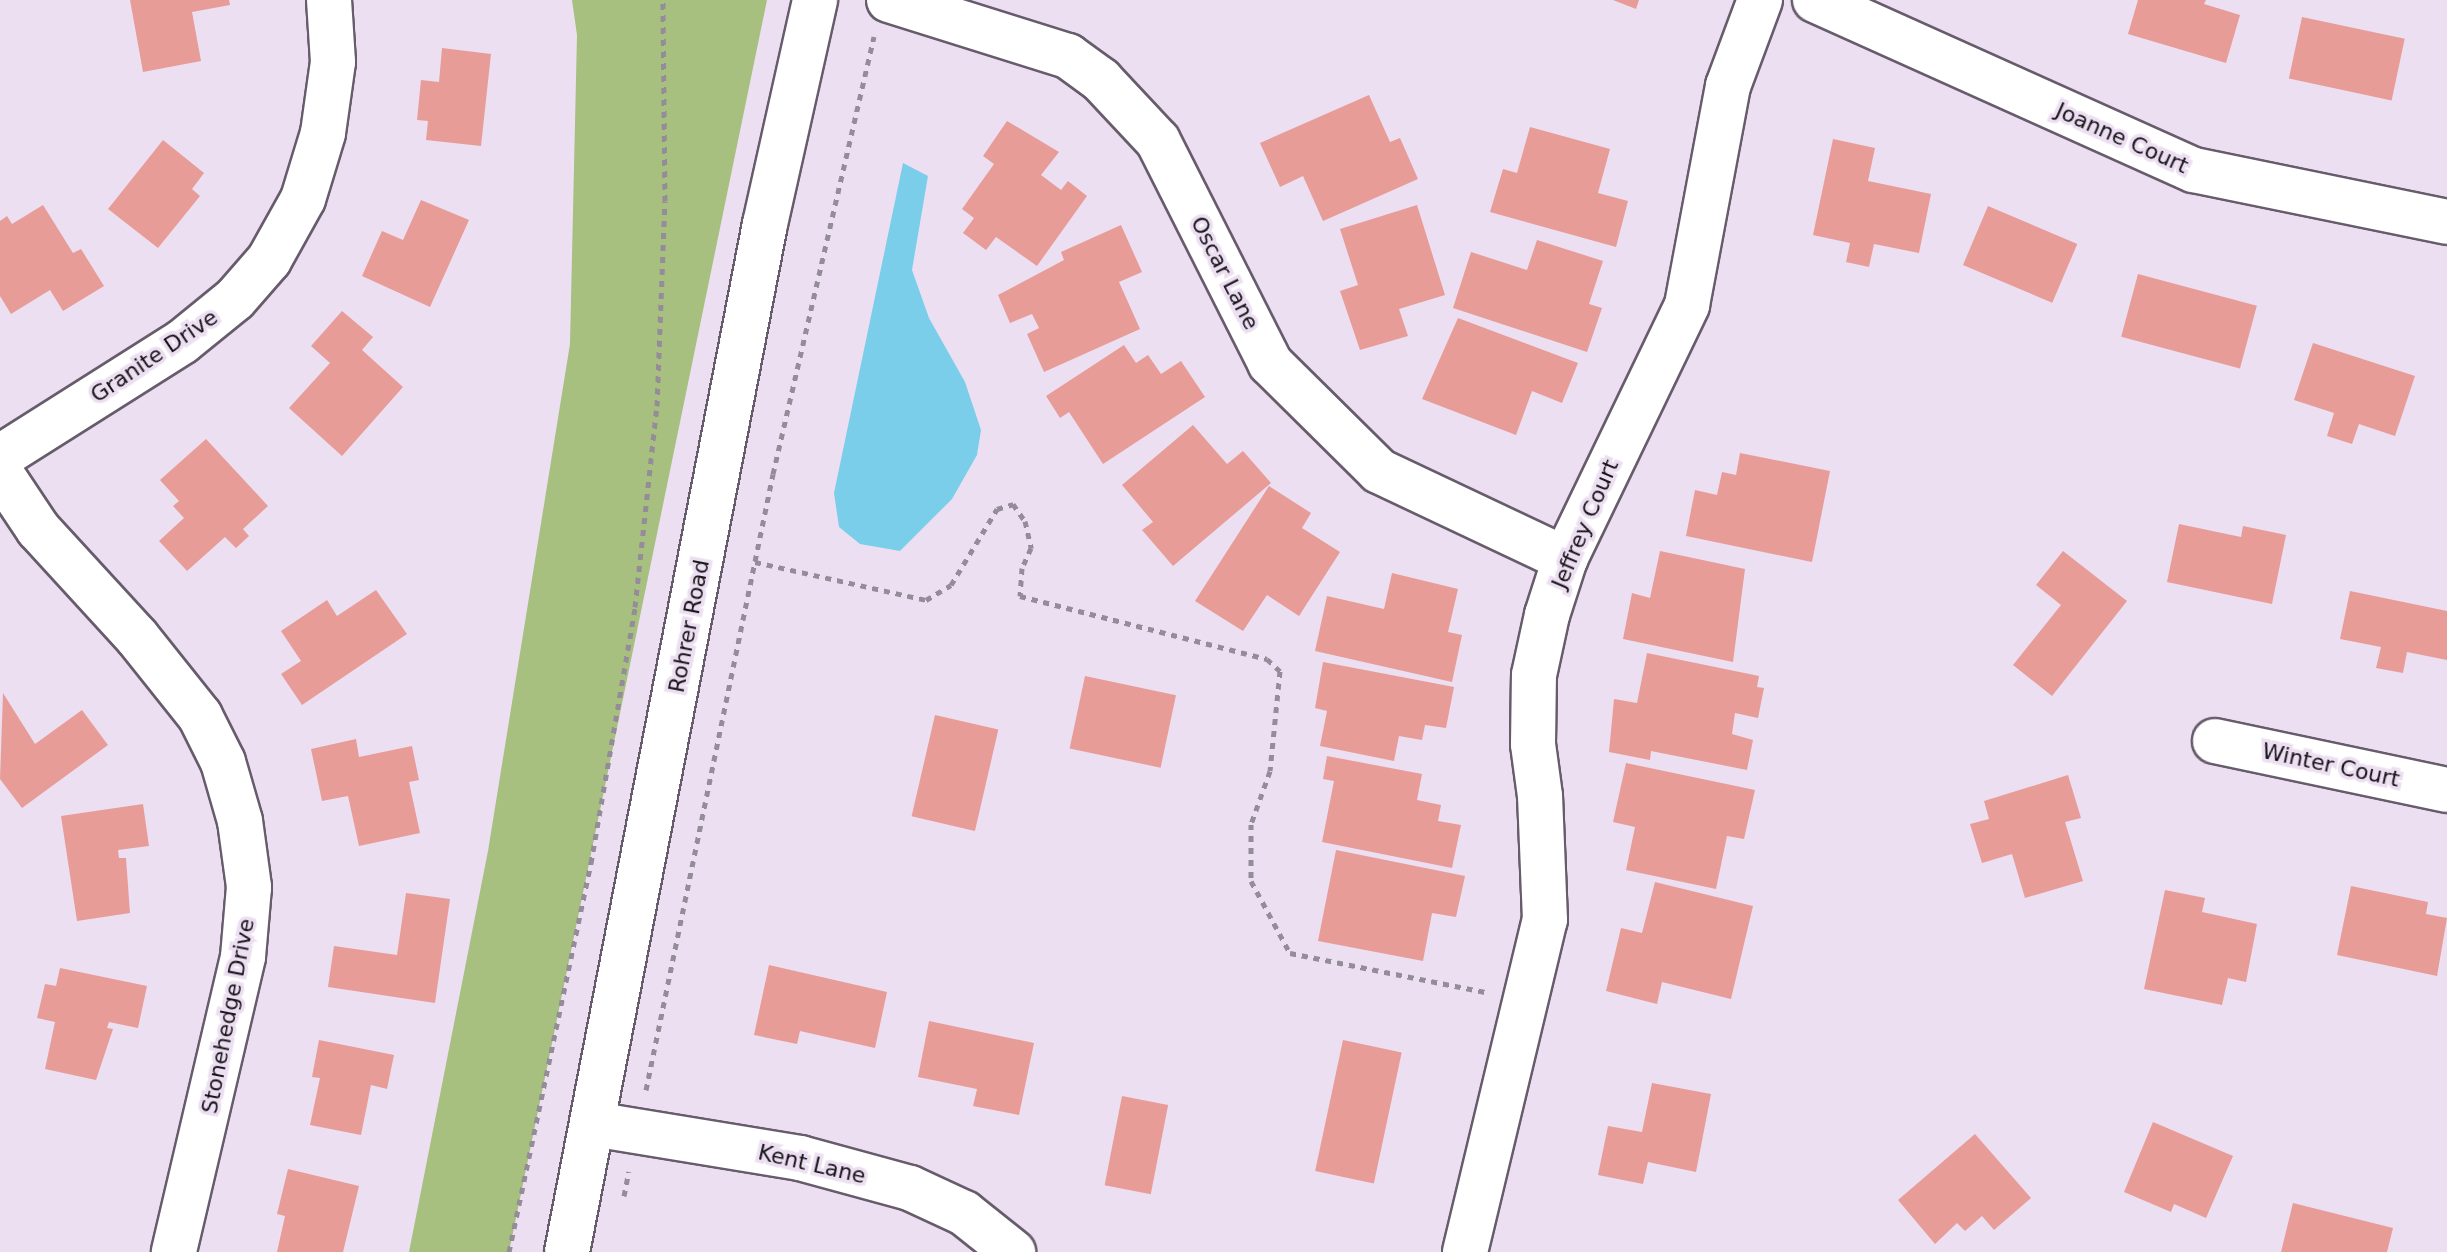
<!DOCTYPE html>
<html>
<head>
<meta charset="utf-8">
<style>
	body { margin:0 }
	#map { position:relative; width:2447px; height:1252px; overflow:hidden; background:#ecdff1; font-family:"DejaVu Sans",sans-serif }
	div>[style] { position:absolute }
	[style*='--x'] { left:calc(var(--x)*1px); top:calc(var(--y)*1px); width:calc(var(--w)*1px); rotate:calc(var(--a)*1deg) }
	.forest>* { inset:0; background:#a7bf7f }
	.water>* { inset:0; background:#7bceea }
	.building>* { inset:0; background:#e79c98; transform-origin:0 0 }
	.path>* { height:5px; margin-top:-2.5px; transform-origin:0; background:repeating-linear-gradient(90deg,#958c99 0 6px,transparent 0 12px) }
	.roads { filter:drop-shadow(2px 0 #675c6b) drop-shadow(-2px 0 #675c6b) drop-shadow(0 2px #675c6b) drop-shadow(0 -2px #675c6b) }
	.minor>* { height:44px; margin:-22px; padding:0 22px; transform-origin:22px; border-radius:22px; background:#fff }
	span { translate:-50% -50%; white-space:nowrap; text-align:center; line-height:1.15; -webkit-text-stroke:7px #ecdff1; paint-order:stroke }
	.street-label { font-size:22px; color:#171319 }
</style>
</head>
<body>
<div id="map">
	<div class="forest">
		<i style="clip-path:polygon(572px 0,767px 0,509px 1252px,409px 1252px,488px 851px,570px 344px,577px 35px)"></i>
	</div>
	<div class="water">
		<i style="clip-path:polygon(903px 163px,928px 176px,912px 270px,929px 318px,965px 382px,981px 430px,977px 455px,952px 499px,900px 551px,860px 544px,839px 527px,834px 493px)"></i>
	</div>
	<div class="building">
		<i style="clip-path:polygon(130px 0,229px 0,230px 5px,192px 12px,201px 61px,143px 72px)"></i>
		<i style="clip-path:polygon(1613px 0,1639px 0,1636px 9px)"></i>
		<i style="clip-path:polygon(2138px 0,2206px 0,2204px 4px,2240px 15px,2226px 63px,2128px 34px)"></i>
		<i style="left:2302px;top:17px;width:105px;height:63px;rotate:12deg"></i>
		<i style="clip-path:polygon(442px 48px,491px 54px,481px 146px,426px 140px,428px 121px,417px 120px,421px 80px,439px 82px)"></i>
		<i style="clip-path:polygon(1369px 95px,1390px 142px,1400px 138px,1418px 179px,1323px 221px,1303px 176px,1280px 187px,1260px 143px)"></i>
		<i style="clip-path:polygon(1007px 121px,1059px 152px,1041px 175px,1061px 190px,1068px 181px,1087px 196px,1037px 266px,996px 237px,986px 250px,963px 233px,974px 218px,962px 209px,994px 164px,983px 156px)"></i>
		<i style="clip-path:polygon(1530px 127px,1610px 149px,1598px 193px,1628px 201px,1616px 247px,1490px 212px,1503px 169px,1517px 173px)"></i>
		<i style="clip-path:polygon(1833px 139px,1875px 148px,1868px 181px,1931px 194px,1919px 253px,1874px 244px,1869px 267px,1846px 262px,1850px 243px,1813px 235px)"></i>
		<i style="clip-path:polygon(163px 140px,204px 173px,192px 189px,200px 196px,158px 248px,108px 209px)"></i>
		<i style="clip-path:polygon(421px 200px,469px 220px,430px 307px,362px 276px,382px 231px,403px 240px)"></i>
		<i style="clip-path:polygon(43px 205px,73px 253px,81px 249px,104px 286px,63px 311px,50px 290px,11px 314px,0 296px,0 221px,7px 216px,12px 224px)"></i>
		<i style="clip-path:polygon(1417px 205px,1445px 295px,1399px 309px,1408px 336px,1360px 350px,1340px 291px,1358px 285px,1340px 229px)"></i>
		<i style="left:1988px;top:206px;width:97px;height:64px;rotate:23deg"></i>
		<i style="clip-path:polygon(1121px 225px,1142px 272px,1119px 282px,1140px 329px,1044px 372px,1027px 334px,1039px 328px,1032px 314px,1010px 323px,998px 295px,1064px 260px,1061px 252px)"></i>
		<i style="clip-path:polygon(1537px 240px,1603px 261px,1589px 304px,1602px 308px,1587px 352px,1453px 308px,1471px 252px,1527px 270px)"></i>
		<i style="left:2138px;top:274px;width:123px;height:65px;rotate:15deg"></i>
		<i style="clip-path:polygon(342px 311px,373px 337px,362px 350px,403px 387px,342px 456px,289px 408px,330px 363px,311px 346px)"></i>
		<i style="clip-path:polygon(1458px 318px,1578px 363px,1562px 403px,1532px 391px,1516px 435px,1422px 399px)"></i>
		<i style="clip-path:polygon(2313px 343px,2415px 376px,2395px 436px,2359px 424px,2352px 444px,2327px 436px,2334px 413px,2294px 400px)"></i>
		<i style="clip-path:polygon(1124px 345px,1136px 363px,1148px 355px,1161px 374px,1181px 361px,1205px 397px,1103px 464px,1069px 412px,1060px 418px,1046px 396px)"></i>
		<i style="clip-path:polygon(1193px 425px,1227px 464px,1243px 451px,1271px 483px,1173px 566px,1142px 530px,1153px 522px,1122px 485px)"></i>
		<i style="clip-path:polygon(206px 439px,268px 506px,243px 529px,249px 536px,236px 548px,225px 537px,187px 571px,159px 541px,184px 518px,173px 506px,179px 501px,160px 480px)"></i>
		<i style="clip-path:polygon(1740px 453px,1830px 471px,1812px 562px,1686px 536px,1695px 490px,1717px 495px,1722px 472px,1736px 475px)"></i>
		<i style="clip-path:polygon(1269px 486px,1311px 513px,1302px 528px,1340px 552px,1299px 616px,1267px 595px,1243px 631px,1195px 601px)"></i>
		<i style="clip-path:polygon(2179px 524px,2241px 537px,2243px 526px,2286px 535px,2272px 604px,2167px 582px)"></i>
		<i style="clip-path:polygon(1660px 551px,1745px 569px,1733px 662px,1623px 639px,1632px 593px,1650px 598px)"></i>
		<i style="clip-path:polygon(2063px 551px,2127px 601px,2052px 696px,2013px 665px,2061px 605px,2036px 585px)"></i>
		<i style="clip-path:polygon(1392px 573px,1458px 589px,1448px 632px,1462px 635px,1452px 682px,1315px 651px,1327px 596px,1384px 609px)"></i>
		<i style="clip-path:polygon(376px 590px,407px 634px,302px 705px,281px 674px,301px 661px,281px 631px,327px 600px,337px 616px)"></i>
		<i style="clip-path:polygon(2350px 591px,2447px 611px,2447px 660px,2407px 652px,2403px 673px,2376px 668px,2381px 647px,2340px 639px)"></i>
		<i style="clip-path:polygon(1647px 653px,1759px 676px,1757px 687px,1764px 688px,1758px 718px,1735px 713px,1732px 734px,1753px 740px,1747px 770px,1651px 751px,1650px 760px,1609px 752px,1614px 699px,1637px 703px)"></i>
		<i style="clip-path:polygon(1323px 662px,1454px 687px,1446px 728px,1425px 725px,1422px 740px,1399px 736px,1394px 761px,1320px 746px,1327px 711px,1315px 708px)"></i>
		<i style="left:1085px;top:676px;width:93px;height:74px;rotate:12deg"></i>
		<i style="clip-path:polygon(3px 693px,35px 744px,82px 710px,108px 745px,22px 808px,0 779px)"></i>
		<i style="left:935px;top:715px;width:65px;height:104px;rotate:13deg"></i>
		<i style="clip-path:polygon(356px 739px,359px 757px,412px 746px,419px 780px,409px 782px,420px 833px,359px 846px,348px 796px,322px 801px,311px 749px)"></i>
		<i style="clip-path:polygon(1327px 756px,1422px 774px,1417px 800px,1441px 805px,1438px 821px,1461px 825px,1452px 868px,1322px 842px,1334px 781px,1323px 779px)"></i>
		<i style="clip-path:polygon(1626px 763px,1755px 790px,1744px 839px,1727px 836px,1716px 889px,1626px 870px,1635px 827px,1613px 822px)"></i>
		<i style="clip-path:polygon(2068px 775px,2081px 818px,2065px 822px,2083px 881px,2025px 898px,2012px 854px,1982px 863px,1970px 824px,1989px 819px,1984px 801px)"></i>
		<i style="clip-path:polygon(143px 804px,149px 846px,118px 850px,119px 858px,126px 858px,130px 913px,77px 921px,61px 816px)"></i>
		<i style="clip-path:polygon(1336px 850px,1465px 876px,1456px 917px,1432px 913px,1423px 961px,1318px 941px)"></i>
		<i style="clip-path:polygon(1655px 882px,1753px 906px,1731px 999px,1662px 982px,1657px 1004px,1606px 991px,1621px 928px,1642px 933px)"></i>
		<i style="clip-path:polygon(2351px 886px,2428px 902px,2426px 914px,2447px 918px,2437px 976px,2337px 955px)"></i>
		<i style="clip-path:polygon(2165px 890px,2205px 898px,2202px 912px,2257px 924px,2246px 982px,2228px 978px,2222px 1005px,2144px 989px)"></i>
		<i style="clip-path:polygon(406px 893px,450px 899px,435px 1003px,328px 987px,334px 946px,397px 955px)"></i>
		<i style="clip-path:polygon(769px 965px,887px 992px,875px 1048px,800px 1031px,797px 1044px,754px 1035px)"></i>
		<i style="clip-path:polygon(60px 968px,147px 986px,138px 1028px,109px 1022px,107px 1028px,113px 1029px,96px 1080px,45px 1069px,55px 1022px,37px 1018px,45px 984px,56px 986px)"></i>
		<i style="clip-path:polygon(929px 1021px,1034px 1043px,1019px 1115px,973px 1106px,977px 1089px,918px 1077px)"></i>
		<i style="clip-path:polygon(319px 1040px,394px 1055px,387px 1089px,371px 1085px,361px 1135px,310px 1125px,320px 1078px,312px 1077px)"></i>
		<i style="left:1343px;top:1040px;width:60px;height:134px;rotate:12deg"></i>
		<i style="clip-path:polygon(1652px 1083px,1711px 1094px,1696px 1172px,1648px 1162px,1643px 1184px,1598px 1175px,1608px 1126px,1642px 1132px)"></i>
		<i style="left:1122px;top:1096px;width:47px;height:91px;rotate:11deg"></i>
		<i style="clip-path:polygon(2153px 1122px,2233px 1156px,2206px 1218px,2174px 1204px,2171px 1212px,2124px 1192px)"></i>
		<i style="clip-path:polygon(1975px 1134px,2031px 1198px,1994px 1230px,1982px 1216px,1965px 1231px,1957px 1223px,1935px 1244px,1898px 1200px)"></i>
		<i style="clip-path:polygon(288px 1169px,359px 1186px,343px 1252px,277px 1252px,285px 1216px,277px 1214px)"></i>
		<i style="clip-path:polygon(2293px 1203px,2393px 1228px,2387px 1252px,2281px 1252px)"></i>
	</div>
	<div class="path">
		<i style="--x:755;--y:562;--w:175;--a:12.5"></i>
		<i style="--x:926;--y:600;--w:29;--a:-31"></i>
		<i style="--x:951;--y:585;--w:89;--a:-58.8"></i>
		<i style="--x:997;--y:509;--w:17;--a:-17"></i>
		<i style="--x:1013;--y:504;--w:21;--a:55"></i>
		<i style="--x:1025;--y:521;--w:28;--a:77"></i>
		<i style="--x:1031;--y:548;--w:22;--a:114"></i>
		<i style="--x:1022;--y:568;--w:28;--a:94"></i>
		<i style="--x:1020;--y:596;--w:255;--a:14.3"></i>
		<i style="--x:1267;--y:659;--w:18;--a:43"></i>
		<i style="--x:1280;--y:671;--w:100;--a:95.7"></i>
		<i style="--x:1270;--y:771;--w:56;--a:109.7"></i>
		<i style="--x:1251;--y:824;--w:57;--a:90"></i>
		<i style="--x:1251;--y:881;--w:82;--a:61.6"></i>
		<i style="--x:1290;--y:953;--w:199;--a:11.3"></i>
		<i style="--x:646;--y:1090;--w:629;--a:-78.35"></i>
		<i style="--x:773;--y:474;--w:449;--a:-77"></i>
		<i style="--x:624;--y:1196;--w:25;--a:-79"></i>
		<i style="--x:509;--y:1252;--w:398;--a:-78.1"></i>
		<i style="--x:591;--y:863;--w:260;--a:-80.2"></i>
		<i style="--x:635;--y:607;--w:202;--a:-83.8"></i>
		<i style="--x:657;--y:406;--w:205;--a:-87.8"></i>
		<i style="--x:665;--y:201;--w:201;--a:-90.6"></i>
	</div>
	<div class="roads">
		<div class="minor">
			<i style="--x:889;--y:0;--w:188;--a:17.4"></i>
			<i style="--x:1068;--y:56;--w:41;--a:36"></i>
			<i style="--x:1101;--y:80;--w:83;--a:46.9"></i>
			<i style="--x:1158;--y:141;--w:249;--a:63.2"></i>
			<i style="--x:1270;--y:363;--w:153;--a:44.7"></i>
			<i style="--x:1379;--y:471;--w:206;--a:25.3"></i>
			<i style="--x:1815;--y:0;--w:415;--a:24.2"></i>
			<i style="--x:2194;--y:170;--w:258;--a:11.6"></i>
			<i style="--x:0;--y:457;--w:215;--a:-32.3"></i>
			<i style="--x:182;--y:342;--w:68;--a:-39.1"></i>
			<i style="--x:235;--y:299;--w:52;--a:-48.9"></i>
			<i style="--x:269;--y:260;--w:70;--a:-60.9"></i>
			<i style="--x:303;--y:199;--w:69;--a:-73.1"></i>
			<i style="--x:323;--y:133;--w:72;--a:-82"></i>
			<i style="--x:333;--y:62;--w:62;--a:-93.7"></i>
			<i style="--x:0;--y:472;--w:69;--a:56.3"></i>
			<i style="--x:38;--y:529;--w:147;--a:47.5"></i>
			<i style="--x:137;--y:637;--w:101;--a:51.4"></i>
			<i style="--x:200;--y:716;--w:51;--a:63.4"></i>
			<i style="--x:223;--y:762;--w:61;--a:73.9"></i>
			<i style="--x:240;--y:821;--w:67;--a:82.2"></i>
			<i style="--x:249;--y:887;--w:70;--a:94.9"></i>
			<i style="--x:243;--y:957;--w:303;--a:103.2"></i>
			<i style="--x:2215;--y:741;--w:237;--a:11.9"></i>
			<i style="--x:593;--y:1124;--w:210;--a:9.3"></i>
			<i style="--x:800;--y:1158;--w:114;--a:15.3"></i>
			<i style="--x:910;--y:1188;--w:60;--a:24.8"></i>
			<i style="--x:964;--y:1213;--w:63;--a:38.5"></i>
			<i style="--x:567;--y:1252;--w:1047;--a:-79.1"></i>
			<i style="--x:765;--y:224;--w:230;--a:-77.4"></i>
			<i style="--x:1465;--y:1252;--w:342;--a:-76.5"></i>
			<i style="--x:1545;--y:920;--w:124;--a:-92.3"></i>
			<i style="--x:1540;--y:796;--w:52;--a:-97.7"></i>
			<i style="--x:1533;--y:744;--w:69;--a:-89.2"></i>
			<i style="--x:1534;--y:675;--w:61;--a:-77.8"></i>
			<i style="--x:1547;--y:615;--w:59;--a:-72.2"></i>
			<i style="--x:1565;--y:559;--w:282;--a:-64.3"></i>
			<i style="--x:1687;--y:305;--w:223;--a:-79.4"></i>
			<i style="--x:1728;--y:86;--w:92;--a:-69.6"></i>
		</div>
	</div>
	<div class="street-label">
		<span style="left:2122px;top:138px;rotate:24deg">Joanne Court</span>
		<span style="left:1225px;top:273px;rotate:63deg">Oscar Lane</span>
		<span style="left:154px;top:356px;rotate:-34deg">Granite Drive</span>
		<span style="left:1585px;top:524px;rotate:-67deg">Jeffrey Court</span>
		<span style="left:689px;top:626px;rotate:-79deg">Rohrer Road</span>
		<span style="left:2331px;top:765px;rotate:12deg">Winter Court</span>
		<span style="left:228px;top:1016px;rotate:-79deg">Stonehedge Drive</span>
		<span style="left:812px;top:1164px;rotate:13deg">Kent Lane</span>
	</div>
</div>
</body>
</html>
